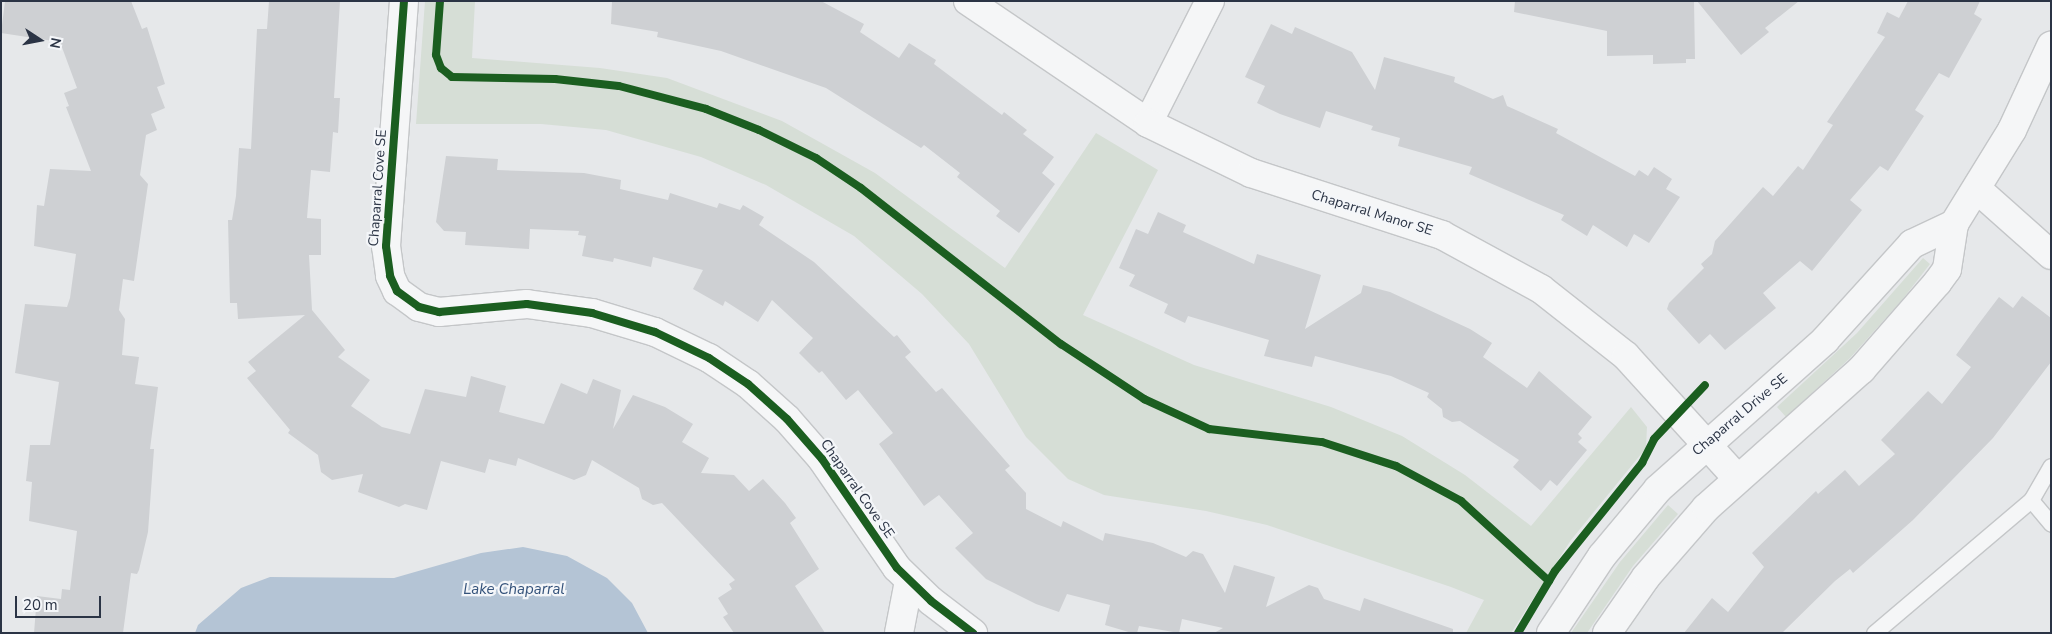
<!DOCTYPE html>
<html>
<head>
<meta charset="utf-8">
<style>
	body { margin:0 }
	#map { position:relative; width:2052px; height:634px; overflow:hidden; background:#e6e8ea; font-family:"Nunito Sans",sans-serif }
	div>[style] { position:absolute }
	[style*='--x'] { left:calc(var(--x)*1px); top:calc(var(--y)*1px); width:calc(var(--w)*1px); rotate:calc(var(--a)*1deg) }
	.green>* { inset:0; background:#d6ded6 }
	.water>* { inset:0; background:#b4c4d5 }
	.building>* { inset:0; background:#ced0d3 }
	.roads { filter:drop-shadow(1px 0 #c4c6c8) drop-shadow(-1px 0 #c4c6c8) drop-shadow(0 1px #c4c6c8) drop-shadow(0 -1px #c4c6c8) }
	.service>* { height:15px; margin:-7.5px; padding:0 7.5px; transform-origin:7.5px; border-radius:7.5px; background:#f5f6f7 }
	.minor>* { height:28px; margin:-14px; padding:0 14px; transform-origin:14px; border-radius:14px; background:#f5f6f7 }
	.tertiary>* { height:28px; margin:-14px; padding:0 14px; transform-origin:14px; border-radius:14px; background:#f5f6f7 }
	.cycleway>* { height:8px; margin:-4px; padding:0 4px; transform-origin:4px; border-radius:4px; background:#1b5e20 }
	span { translate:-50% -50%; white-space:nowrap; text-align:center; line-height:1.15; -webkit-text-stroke:4.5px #f4f6f9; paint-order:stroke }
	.street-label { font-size:14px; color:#2b3445 }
	.water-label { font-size:15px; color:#34527a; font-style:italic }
	.frame { position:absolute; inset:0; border:2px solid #2b3445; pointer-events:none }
	.north { position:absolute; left:15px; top:15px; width:50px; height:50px; -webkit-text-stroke:4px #f4f6f9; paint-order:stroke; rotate:101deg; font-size:14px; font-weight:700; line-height:20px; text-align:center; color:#2b3445 }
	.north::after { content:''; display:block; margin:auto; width:18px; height:22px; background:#2b3445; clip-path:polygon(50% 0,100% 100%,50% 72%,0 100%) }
	.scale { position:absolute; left:15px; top:596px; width:86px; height:22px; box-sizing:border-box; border:2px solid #2b3445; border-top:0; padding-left:6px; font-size:15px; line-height:18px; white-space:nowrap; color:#2b3445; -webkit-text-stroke:4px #f4f6f9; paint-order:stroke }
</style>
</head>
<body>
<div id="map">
	<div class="green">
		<i style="clip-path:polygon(425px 1px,475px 1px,472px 58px,600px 68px,667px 78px,782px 121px,875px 173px,1005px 268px,1096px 133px,1158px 170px,1083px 315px,1194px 365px,1331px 407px,1402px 436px,1465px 475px,1531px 526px,1631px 407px,1647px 427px,1646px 448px,1571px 540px,1511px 633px,1466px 633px,1484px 600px,1451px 587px,1267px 525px,1206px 511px,1104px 495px,1068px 479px,1026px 437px,969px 344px,922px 294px,854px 236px,766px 185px,701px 157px,606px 130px,541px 124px,416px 124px)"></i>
		<i style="clip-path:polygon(1923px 258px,1930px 264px,1902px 300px,1850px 358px,1786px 417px,1777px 407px,1857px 333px)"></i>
		<i style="clip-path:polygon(1668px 505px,1678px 514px,1633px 566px,1587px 633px,1571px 633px,1620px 562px)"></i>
	</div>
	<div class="water">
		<i style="clip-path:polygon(523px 547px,567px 556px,607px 578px,632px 603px,648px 633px,195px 633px,198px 625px,241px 588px,270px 577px,394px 578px,481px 553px)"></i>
	</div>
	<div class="building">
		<i style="clip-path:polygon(5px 1px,131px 1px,142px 29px,147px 27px,165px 84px,157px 87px,165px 108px,151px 114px,157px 130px,146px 135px,140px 175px,148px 184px,134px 281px,123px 279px,119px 310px,125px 319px,122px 355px,139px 357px,135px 384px,158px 387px,150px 449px,154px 449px,148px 532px,139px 570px,137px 574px,131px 573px,123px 633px,34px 633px,37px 596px,61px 599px,62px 589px,70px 590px,77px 531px,29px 521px,32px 482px,26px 481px,30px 445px,50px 445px,59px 382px,15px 373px,25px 304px,67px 307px,70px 298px,76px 254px,34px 246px,37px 205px,44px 206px,50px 169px,91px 171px,66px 107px,69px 106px,64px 93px,77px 88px,60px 42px,1px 33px)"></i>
		<i style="clip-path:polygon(269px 1px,340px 1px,334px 98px,340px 98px,338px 133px,333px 132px,330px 172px,311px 170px,307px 218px,321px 219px,321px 255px,309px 255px,312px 310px,345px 350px,338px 357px,370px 380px,351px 406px,382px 427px,410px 434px,425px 389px,466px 397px,471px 376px,506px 386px,499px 412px,544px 424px,561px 383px,587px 394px,593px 379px,621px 390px,613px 429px,633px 395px,665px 407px,693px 424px,682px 442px,709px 458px,701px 473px,734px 475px,749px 491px,763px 479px,785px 503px,796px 518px,790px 523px,819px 569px,795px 586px,825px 633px,734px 633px,723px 617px,728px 614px,718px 598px,732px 589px,729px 584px,735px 580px,662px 503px,653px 505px,642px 499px,639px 488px,592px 460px,586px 475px,574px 480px,518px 458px,516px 466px,489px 459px,485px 473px,441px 461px,427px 510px,405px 504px,399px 507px,358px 492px,363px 474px,332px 480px,321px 472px,318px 455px,288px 433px,290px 430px,247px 378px,256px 371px,248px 362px,305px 315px,238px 319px,237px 303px,230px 303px,228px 220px,232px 220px,236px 196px,239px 148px,251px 149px,257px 29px,267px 29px)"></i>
		<i style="clip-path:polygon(612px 1px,821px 1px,864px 24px,860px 32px,899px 58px,909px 43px,936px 60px,934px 64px,1002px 115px,1004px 112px,1027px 130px,1023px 134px,1054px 157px,1042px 173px,1055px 184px,1019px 233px,996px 216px,1000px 211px,957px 177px,960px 173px,924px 145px,921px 148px,826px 88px,721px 51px,657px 37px,658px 32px,611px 24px)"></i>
		<i style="clip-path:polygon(1515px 1px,1694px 1px,1695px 59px,1686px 59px,1686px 63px,1653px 64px,1653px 55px,1607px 56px,1607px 31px,1514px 12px)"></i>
		<i style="clip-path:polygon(1697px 1px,1799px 1px,1765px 28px,1769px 32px,1741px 55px)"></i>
		<i style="clip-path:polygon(1908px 1px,1980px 1px,1974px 14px,1982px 19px,1949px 78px,1939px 73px,1915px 110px,1924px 116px,1888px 171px,1880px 166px,1850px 200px,1862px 210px,1812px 271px,1800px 261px,1763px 293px,1776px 308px,1725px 350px,1710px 334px,1699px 344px,1667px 309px,1669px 303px,1704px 268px,1701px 264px,1712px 254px,1715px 241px,1763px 187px,1773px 196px,1798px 166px,1803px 170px,1833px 125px,1827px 122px,1885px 37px,1877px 33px,1887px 12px,1899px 18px)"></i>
		<i style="clip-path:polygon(1271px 24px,1292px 34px,1295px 27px,1352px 52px,1375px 90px,1384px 57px,1455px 77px,1454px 82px,1493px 99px,1503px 95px,1507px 106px,1558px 129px,1556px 133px,1635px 176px,1639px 170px,1648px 176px,1654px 167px,1672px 179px,1666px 189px,1680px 197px,1649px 243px,1634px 234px,1627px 247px,1593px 225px,1587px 236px,1561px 220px,1564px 215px,1469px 174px,1472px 167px,1398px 146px,1400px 138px,1371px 130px,1373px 126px,1326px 111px,1320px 128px,1280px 114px,1257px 103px,1265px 86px,1245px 77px)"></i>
		<i style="clip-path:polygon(446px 156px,498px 159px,497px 170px,584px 173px,621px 180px,620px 189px,668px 200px,670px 193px,717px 208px,719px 203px,740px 210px,743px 205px,764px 217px,759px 225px,814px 262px,894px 337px,897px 335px,911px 352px,905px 357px,936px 392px,942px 388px,1010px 466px,1005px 470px,1026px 493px,1026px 509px,1061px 527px,1063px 521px,1103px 541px,1105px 533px,1153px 543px,1186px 557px,1193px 551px,1203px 554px,1225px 593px,1234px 565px,1275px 577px,1266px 607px,1309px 585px,1318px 588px,1324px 599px,1360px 611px,1364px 598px,1453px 629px,1453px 633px,1214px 633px,1223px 628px,1182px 619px,1179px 633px,1139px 626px,1137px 633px,1132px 633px,1105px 625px,1110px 605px,1067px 594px,1059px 612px,1036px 604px,986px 579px,955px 548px,973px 533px,939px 495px,924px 506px,879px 444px,893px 433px,858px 390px,846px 400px,822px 371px,819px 373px,799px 353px,813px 338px,772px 300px,758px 322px,725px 301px,723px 306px,693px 289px,703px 270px,653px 257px,651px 267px,614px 258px,613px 262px,582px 256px,586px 236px,578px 235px,579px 231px,530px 229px,529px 249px,465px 245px,466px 232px,444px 231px,436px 222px)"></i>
		<i style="clip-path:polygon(1158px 212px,1186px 225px,1183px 232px,1254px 264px,1257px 254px,1321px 275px,1305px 329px,1361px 293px,1363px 285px,1390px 292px,1470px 329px,1492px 343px,1483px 357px,1527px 388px,1539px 371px,1592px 417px,1578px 434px,1582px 438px,1578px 442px,1587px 450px,1557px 486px,1550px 480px,1541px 491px,1513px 467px,1519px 460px,1460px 421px,1452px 422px,1443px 417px,1442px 409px,1427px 397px,1429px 393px,1391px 376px,1315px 356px,1312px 367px,1264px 356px,1269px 340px,1188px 316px,1185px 323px,1164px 313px,1168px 304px,1129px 286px,1135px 275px,1119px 268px,1136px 229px,1148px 234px)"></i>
		<i style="clip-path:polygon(2022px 296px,2051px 318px,2051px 362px,1993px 438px,1913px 520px,1853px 573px,1850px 569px,1835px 581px,1782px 633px,1684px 633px,1712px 598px,1728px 612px,1764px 567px,1752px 553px,1816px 491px,1818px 494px,1845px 470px,1859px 486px,1895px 454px,1881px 440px,1928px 391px,1942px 404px,1971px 367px,1956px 355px,1977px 326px,1999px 297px,2013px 308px)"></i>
	</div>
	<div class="roads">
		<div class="service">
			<i style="--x:2031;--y:500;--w:31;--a:50"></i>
			<i style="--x:1874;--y:633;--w:206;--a:-40.3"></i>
			<i style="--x:2031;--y:500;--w:39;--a:-60"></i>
		</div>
		<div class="minor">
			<i style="--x:404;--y:1;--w:246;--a:94.2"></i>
			<i style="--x:386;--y:246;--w:30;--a:82"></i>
			<i style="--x:390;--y:276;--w:17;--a:65"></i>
			<i style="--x:397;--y:291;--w:27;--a:36"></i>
			<i style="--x:419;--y:307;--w:21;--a:14"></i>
			<i style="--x:439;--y:312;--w:88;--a:-5.2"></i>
			<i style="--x:527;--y:304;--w:66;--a:7.9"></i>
			<i style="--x:592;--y:313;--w:66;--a:16.8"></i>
			<i style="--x:655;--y:332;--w:60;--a:25.7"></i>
			<i style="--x:709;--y:358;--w:47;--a:33.7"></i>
			<i style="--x:748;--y:384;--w:52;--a:41.9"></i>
			<i style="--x:787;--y:419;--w:53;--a:48.8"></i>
			<i style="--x:822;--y:459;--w:132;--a:55.5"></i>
			<i style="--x:897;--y:568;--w:47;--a:44.1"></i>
			<i style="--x:931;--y:601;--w:53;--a:37.3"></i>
			<i style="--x:1148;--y:123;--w:137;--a:-63.1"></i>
			<i style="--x:1977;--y:189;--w:99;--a:41.7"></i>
			<i style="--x:899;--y:633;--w:53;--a:-79.1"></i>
		</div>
		<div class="tertiary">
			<i style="--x:968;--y:1;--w:217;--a:34.1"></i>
			<i style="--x:1148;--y:123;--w:114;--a:25.9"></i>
			<i style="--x:1251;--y:173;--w:201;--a:18"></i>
			<i style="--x:1442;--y:235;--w:113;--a:28.6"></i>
			<i style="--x:1541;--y:289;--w:108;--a:38.2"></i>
			<i style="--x:1626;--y:356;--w:165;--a:47.7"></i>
			<i style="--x:1551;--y:633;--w:92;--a:-56.5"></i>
			<i style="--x:1602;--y:556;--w:87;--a:-50.1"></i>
			<i style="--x:1658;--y:489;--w:224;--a:-41.7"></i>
			<i style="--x:1825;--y:340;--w:130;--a:-47.8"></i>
			<i style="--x:1912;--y:244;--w:47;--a:-25.5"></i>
			<i style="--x:1607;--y:633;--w:68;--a:-55.1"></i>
			<i style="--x:1646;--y:577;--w:91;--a:-49"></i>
			<i style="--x:1706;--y:508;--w:208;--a:-41.7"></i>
			<i style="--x:1861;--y:370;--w:116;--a:-48.9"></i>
			<i style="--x:1937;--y:283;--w:17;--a:-54"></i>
			<i style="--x:1947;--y:269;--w:46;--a:-81.2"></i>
			<i style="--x:1954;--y:224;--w:110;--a:-58.3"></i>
			<i style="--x:2012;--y:130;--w:93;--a:-65.1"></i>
		</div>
	</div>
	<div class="cycleway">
		<i style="--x:404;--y:1;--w:246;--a:94.2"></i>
		<i style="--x:386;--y:246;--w:30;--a:82"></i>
		<i style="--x:390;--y:276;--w:17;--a:65"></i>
		<i style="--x:397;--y:291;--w:27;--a:36"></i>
		<i style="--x:419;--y:307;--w:21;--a:14"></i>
		<i style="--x:439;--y:312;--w:88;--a:-5.2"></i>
		<i style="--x:527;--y:304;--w:66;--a:7.9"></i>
		<i style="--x:592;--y:313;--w:66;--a:16.8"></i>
		<i style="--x:655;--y:332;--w:60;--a:25.7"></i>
		<i style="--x:709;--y:358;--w:47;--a:33.7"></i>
		<i style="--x:748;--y:384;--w:52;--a:41.9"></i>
		<i style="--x:787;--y:419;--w:53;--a:48.8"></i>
		<i style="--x:822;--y:459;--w:132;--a:55.5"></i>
		<i style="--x:897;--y:568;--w:47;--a:44.1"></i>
		<i style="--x:931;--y:601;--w:53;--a:37.3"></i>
		<i style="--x:440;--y:1;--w:54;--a:94.2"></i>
		<i style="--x:436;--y:55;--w:14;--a:69"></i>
		<i style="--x:441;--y:68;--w:14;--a:39"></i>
		<i style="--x:452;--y:77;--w:103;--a:1.1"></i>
		<i style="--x:555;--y:79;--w:64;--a:6.2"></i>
		<i style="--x:619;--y:86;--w:90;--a:14.8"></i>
		<i style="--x:706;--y:109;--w:57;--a:21.6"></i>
		<i style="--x:759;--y:130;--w:64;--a:26.2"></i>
		<i style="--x:816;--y:158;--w:54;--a:33.7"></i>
		<i style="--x:861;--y:188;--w:254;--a:38"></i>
		<i style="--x:1061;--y:344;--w:100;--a:33.5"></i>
		<i style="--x:1144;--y:399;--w:72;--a:24.8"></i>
		<i style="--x:1209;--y:429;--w:114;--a:6.6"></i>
		<i style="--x:1322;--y:442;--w:78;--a:18"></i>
		<i style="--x:1396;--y:466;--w:74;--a:28.3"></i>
		<i style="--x:1461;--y:501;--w:119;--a:42.3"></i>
		<i style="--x:1518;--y:633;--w:72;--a:-59.2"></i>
		<i style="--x:1555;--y:571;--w:139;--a:-51.1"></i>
		<i style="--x:1642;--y:463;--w:27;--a:-63"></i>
		<i style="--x:1654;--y:439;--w:74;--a:-46.6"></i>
	</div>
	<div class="street-label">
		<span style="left:378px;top:188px;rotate:-86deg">Chaparral Cove SE</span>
		<span style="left:1372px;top:213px;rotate:17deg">Chaparral Manor SE</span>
		<span style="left:1740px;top:415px;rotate:-40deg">Chaparral Drive SE</span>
		<span style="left:857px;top:489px;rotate:55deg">Chaparral Cove SE</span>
	</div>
	<div class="water-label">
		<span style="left:514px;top:590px">Lake Chaparral</span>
	</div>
	<div class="frame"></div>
	<div class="north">N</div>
	<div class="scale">20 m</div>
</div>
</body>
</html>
